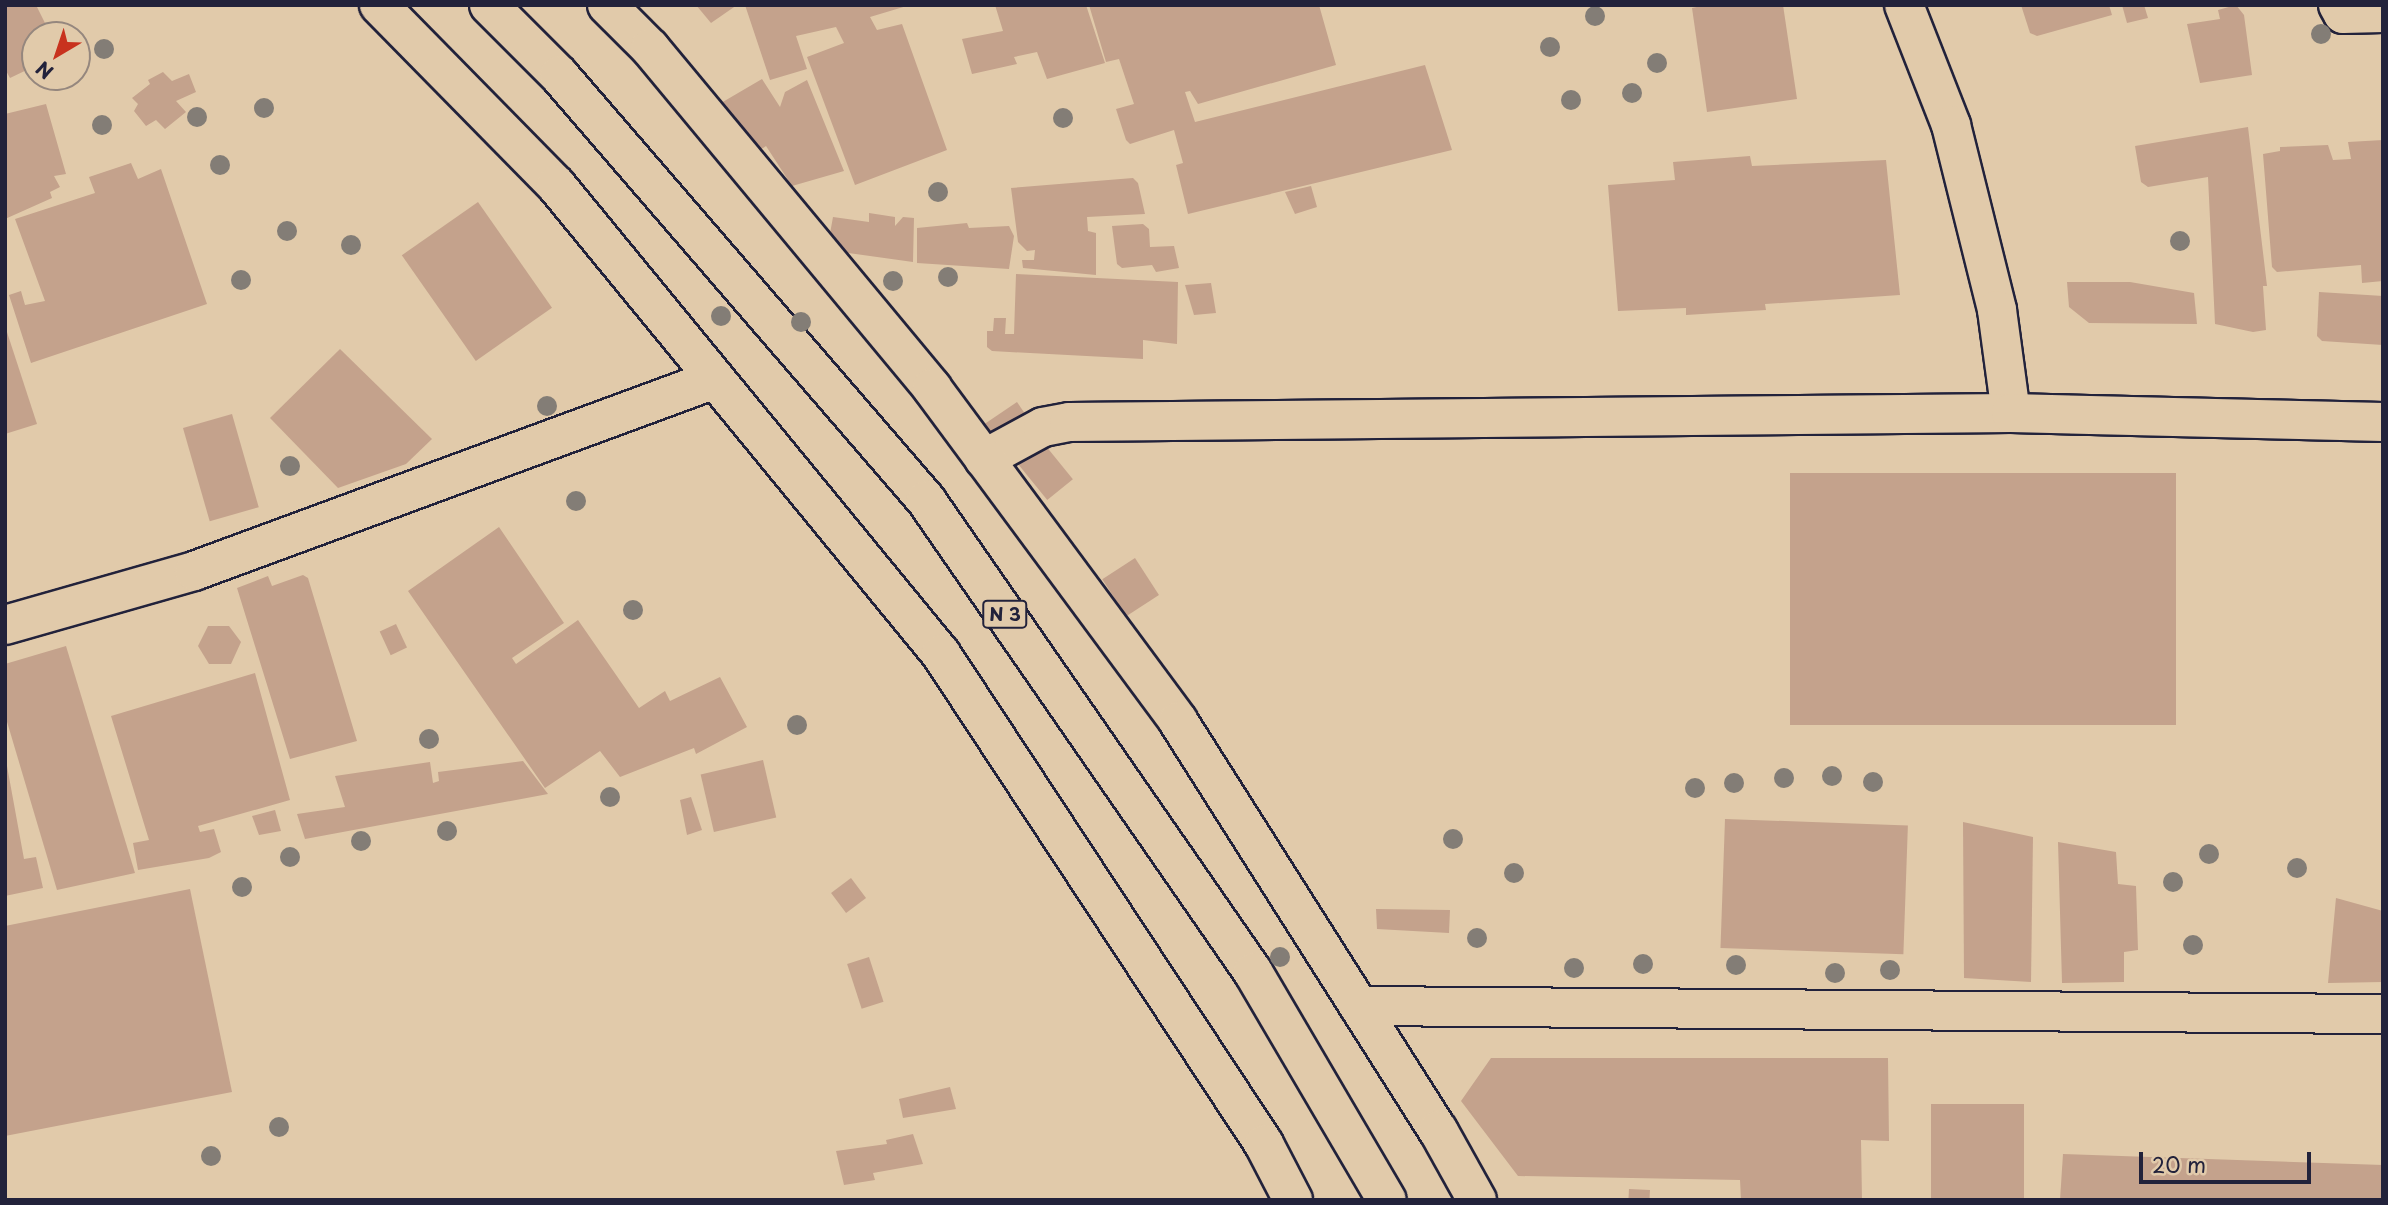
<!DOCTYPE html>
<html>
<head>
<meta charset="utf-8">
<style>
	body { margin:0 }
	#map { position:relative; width:2388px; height:1205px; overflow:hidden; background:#e1caaa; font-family:"Playpen Sans",sans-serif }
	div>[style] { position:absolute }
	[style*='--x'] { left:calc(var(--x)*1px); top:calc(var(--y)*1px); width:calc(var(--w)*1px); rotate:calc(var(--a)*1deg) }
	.building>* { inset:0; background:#c4a28c; transform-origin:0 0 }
	.roads { filter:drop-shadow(2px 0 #22223b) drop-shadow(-2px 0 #22223b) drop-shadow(0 2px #22223b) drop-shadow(0 -2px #22223b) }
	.minor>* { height:38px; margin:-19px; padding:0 19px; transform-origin:19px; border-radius:19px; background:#e1caaa }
	.major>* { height:38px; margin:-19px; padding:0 19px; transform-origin:19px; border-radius:19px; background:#e1caaa }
	.highway>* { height:38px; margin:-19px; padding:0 19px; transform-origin:19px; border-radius:19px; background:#e1caaa }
	.trees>* { width:20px; height:20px; margin:-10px; border-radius:50%; background:#837d76 }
	span { translate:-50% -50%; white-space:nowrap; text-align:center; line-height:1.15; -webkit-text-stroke:7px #e1caaa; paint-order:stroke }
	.shield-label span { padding:2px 5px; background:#e1caaa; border:2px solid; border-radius:5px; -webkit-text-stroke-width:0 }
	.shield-label { font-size:18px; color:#22223b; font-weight:700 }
	.frame { position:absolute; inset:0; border:7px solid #22223b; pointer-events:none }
	.north { position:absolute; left:21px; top:21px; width:70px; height:70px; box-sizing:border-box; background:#e1caaa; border:2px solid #95877e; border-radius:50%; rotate:219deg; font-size:19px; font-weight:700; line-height:28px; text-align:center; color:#22223b }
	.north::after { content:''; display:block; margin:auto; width:24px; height:32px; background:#c8321e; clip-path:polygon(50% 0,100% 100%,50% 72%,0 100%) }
	.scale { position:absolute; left:2139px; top:1152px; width:172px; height:32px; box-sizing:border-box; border:4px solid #22223b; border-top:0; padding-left:9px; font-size:21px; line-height:24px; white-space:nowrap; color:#22223b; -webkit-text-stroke:5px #e1caaa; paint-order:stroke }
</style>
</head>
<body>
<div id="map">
	<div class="building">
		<i style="clip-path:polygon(5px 5px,36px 5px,51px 35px,35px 35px,35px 66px,10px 78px,5px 69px)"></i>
		<i style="clip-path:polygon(696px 5px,737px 5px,711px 23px)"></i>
		<i style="clip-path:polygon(745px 5px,910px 5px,870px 17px,877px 30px,902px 24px,947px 150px,855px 185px,807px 57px,844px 43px,836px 27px,796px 36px,807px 69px,770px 80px)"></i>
		<i style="clip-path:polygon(995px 5px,1086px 5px,1105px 63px,1047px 79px,1037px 52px,1014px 57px,1017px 64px,972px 74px,962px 39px,1003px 31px)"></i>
		<i style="clip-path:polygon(1089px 5px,1319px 5px,1336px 65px,1198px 104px,1190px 91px,1185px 92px,1195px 122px,1425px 65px,1452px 150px,1188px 214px,1176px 165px,1183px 163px,1174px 130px,1130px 144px,1126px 140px,1116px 109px,1134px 104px,1119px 59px,1106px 62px)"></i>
		<i style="clip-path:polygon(1706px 5px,1783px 5px,1797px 99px,1707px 112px,1692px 8px)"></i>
		<i style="clip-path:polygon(2021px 5px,2109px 5px,2112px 15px,2037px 36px,2030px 33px)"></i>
		<i style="clip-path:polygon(2122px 5px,2144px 5px,2148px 18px,2127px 23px)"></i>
		<i style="clip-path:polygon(2236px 5px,2244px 15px,2252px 75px,2200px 83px,2187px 24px,2220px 19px,2218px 10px)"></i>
		<i style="clip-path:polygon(163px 72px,172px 81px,189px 74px,196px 92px,176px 101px,186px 112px,165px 129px,156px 120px,146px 126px,134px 111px,138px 104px,132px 98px,150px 84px,148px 80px)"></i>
		<i style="clip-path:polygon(762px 79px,780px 107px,785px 92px,807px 80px,844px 171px,792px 186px,766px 146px,754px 154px,721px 103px)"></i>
		<i style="clip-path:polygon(46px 104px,66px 174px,54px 176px,60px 187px,50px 192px,52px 198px,5px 219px,5px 114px)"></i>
		<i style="clip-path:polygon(2248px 127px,2267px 286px,2263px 286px,2266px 330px,2253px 332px,2215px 324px,2208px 177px,2148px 187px,2141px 182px,2135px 146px)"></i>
		<i style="clip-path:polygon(2383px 140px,2383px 281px,2362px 283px,2361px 265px,2277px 272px,2272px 267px,2263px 154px,2280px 151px,2280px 147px,2328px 145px,2333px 160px,2351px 159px,2348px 142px)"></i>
		<i style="clip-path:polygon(1750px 156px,1752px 166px,1886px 160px,1900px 295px,1765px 304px,1766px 310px,1686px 315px,1686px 308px,1618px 311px,1608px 185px,1675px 180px,1673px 162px)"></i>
		<i style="clip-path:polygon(131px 163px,138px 179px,161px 169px,207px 304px,31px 363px,9px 295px,21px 291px,25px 305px,45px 301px,15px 219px,95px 193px,89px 177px)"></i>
		<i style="clip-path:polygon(1133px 178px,1138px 183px,1145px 214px,1087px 217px,1088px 231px,1096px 233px,1096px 275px,1023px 268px,1022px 260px,1034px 260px,1035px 250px,1027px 251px,1018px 242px,1011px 188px)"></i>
		<i style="clip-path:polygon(1311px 186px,1317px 207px,1295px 214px,1285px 192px)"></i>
		<i style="left:478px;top:202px;width:129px;height:93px;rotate:55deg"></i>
		<i style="clip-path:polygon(869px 213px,895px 217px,895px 226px,903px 217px,914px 218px,913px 262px,827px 250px,833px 217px,869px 222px)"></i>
		<i style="clip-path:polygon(967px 223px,969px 228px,1009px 226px,1014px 236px,1009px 269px,917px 263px,917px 228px)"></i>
		<i style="clip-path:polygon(1143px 224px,1149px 229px,1150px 247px,1174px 246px,1179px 268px,1156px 272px,1152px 265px,1122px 268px,1117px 264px,1112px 226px)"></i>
		<i style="clip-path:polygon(1016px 274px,1178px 282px,1177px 344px,1143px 340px,1143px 359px,992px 351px,987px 347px,987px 331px,993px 331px,994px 318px,1006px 318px,1005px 334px,1014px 334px)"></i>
		<i style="clip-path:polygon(2067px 282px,2130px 282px,2194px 293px,2197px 324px,2089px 323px,2069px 307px)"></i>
		<i style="clip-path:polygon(1211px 283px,1216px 313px,1194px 315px,1185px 285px)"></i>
		<i style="clip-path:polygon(2319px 292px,2383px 296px,2383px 345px,2322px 341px,2317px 336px)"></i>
		<i style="clip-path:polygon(5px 326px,37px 424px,5px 434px)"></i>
		<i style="clip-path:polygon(340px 349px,432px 439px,406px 464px,338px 488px,270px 418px)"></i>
		<i style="left:1017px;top:402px;width:14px;height:53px;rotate:56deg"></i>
		<i style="left:232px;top:414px;width:97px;height:51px;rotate:74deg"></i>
		<i style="left:1037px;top:435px;width:57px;height:33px;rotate:51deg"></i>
		<i style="left:1790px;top:473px;width:386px;height:252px"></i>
		<i style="clip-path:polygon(499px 527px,564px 623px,512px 658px,516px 664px,578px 620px,639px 708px,665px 691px,670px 701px,720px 677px,747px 727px,696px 754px,694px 748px,620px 777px,600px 751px,545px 788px,408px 591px)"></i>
		<i style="left:1135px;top:558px;width:44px;height:39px;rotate:57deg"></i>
		<i style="clip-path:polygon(303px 575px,308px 578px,357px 741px,290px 759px,237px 588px,268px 576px,272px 586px)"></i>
		<i style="left:396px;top:624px;width:26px;height:18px;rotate:65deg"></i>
		<i style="clip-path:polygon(208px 626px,229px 626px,241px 642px,231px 664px,209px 664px,198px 646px)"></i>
		<i style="clip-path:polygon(66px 646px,135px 873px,57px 890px,5px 715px,5px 664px)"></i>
		<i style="clip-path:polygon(255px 673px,290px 800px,198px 826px,200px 832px,214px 829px,221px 852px,209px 858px,138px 870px,133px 843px,149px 840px,111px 716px)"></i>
		<i style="clip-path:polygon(5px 755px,24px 859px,36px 857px,43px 888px,5px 896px)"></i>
		<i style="left:763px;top:760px;width:59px;height:64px;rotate:77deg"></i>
		<i style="clip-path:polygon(523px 761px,548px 794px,305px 839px,297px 814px,345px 807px,335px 776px,430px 762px,433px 783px,439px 781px,438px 772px)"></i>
		<i style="clip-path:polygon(691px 797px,702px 830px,687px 835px,680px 800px)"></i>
		<i style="clip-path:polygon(275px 810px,281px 831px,259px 835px,252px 816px)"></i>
		<i style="left:1725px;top:819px;width:183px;height:129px;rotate:2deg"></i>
		<i style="clip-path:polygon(1963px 822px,2033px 837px,2031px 982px,1964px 978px)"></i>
		<i style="clip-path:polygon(2058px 842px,2116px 852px,2118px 884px,2136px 886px,2138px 950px,2124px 952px,2124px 982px,2062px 983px)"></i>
		<i style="left:851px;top:878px;width:25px;height:25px;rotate:53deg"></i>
		<i style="clip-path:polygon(190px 889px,232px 1092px,5px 1136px,5px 926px)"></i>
		<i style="clip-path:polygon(2336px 898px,2383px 911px,2383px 982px,2328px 983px)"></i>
		<i style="clip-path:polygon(1376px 909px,1450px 910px,1449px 933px,1377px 929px)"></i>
		<i style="left:869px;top:957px;width:47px;height:23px;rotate:72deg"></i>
		<i style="clip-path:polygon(1491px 1058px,1888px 1058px,1889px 1141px,1861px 1140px,1862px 1200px,1741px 1200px,1740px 1180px,1518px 1176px,1461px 1101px)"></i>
		<i style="clip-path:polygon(950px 1087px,956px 1109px,903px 1118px,899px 1099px)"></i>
		<i style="left:1931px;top:1104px;width:93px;height:96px"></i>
		<i style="clip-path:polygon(913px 1134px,923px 1164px,873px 1173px,875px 1180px,844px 1185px,836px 1151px,887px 1144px,886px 1140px)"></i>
		<i style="clip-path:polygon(2063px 1154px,2383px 1165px,2383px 1200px,2060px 1200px)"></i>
		<i style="left:1629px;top:1189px;width:21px;height:11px;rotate:3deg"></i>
	</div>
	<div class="roads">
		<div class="minor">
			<i style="--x:1904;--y:5;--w:129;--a:68.6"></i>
			<i style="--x:1951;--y:125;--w:191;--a:76"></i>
			<i style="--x:1997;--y:310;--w:104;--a:82.3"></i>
			<i style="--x:2338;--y:5;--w:10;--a:61"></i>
			<i style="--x:2343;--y:14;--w:40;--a:-1.4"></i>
			<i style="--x:984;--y:459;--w:67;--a:-28.5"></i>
			<i style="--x:1043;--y:427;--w:26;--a:-11"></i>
			<i style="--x:1069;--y:422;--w:942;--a:-0.55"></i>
			<i style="--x:2011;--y:413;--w:372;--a:1.4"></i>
			<i style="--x:5;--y:625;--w:197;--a:-15.9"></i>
			<i style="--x:194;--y:571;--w:555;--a:-20.23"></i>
			<i style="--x:1359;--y:1006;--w:1024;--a:0.45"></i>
		</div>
		<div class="major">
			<i style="--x:379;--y:5;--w:252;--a:45.5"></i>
			<i style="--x:556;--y:185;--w:607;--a:50.62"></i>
			<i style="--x:941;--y:654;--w:587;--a:56.61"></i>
			<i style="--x:1264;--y:1144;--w:63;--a:62.6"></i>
			<i style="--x:607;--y:5;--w:61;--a:45"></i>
			<i style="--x:650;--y:48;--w:442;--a:50.3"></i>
			<i style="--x:932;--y:388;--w:414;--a:53.5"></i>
			<i style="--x:1178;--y:721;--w:485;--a:57.6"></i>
			<i style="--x:1438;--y:1130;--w:80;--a:60.9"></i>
		</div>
		<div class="highway">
			<i style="--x:489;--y:5;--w:99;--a:45"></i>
			<i style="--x:559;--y:75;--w:562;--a:49.19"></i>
			<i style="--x:926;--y:500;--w:574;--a:55.29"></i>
			<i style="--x:1253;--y:972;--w:264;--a:59.6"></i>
		</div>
	</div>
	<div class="trees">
		<i style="left:1595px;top:16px"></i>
		<i style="left:2321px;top:34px"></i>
		<i style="left:1550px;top:47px"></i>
		<i style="left:104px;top:49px"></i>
		<i style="left:1657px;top:63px"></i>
		<i style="left:1632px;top:93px"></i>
		<i style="left:1571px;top:100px"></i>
		<i style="left:264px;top:108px"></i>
		<i style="left:197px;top:117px"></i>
		<i style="left:1063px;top:118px"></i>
		<i style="left:102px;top:125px"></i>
		<i style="left:220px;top:165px"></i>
		<i style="left:938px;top:192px"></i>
		<i style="left:287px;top:231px"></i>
		<i style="left:2180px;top:241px"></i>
		<i style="left:351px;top:245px"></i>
		<i style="left:948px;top:277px"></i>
		<i style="left:241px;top:280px"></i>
		<i style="left:893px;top:281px"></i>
		<i style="left:721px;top:316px"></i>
		<i style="left:801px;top:322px"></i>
		<i style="left:547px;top:406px"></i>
		<i style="left:290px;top:466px"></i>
		<i style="left:576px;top:501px"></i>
		<i style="left:633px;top:610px"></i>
		<i style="left:797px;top:725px"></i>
		<i style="left:429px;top:739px"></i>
		<i style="left:1832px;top:776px"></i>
		<i style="left:1784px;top:778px"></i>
		<i style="left:1873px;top:782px"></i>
		<i style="left:1734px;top:783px"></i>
		<i style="left:1695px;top:788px"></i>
		<i style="left:610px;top:797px"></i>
		<i style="left:447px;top:831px"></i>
		<i style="left:1453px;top:839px"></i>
		<i style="left:361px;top:841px"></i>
		<i style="left:2209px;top:854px"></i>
		<i style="left:290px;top:857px"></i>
		<i style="left:2297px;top:868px"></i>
		<i style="left:1514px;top:873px"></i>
		<i style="left:2173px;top:882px"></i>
		<i style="left:242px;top:887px"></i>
		<i style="left:1477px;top:938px"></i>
		<i style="left:2193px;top:945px"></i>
		<i style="left:1280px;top:957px"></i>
		<i style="left:1643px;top:964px"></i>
		<i style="left:1736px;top:965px"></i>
		<i style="left:1574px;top:968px"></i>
		<i style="left:1890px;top:970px"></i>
		<i style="left:1835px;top:973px"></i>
		<i style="left:279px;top:1127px"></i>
		<i style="left:211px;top:1156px"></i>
	</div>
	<div class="shield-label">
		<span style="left:1005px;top:614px">N 3</span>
	</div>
	<div class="frame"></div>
	<div class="north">N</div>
	<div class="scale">20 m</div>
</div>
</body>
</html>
